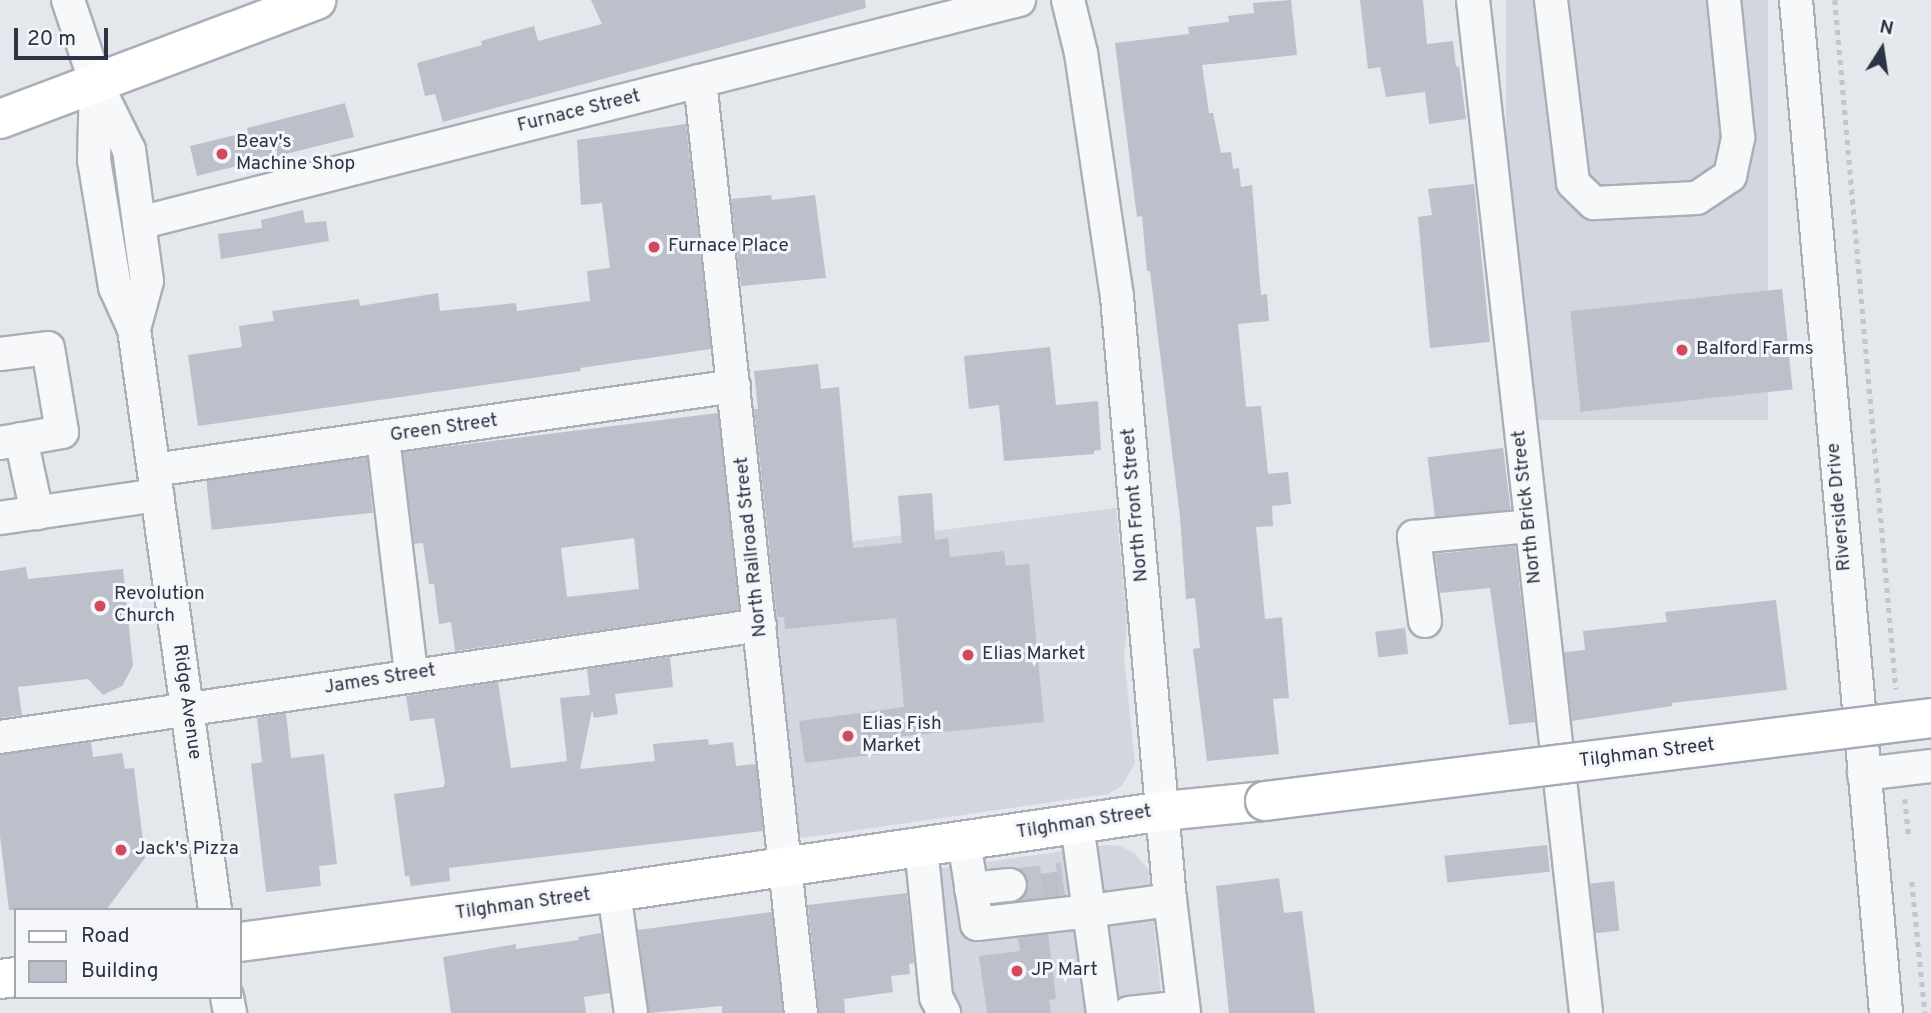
<!DOCTYPE html>
<html>
<head>
<meta charset="utf-8">
<style>
	body { margin:0 }
	#map { position:relative; width:1931px; height:1013px; overflow:hidden; background:#e4e7ec; font-family:Overpass,sans-serif }
	div>[style] { position:absolute }
	[style*='--x'] { left:calc(var(--x)*1px); top:calc(var(--y)*1px); width:calc(var(--w)*1px); rotate:calc(var(--a)*1deg) }
	.built>* { inset:0; background:#d2d6de; transform-origin:0 0 }
	.building>* { inset:0; background:#bbc0ca; transform-origin:0 0 }
	.minor-tunnel>* { height:32px; margin-top:-16px; transform-origin:0; background:repeating-linear-gradient(90deg,#bfc3cb 0 32px,transparent 0 48px) }
	.path>* { height:4.5px; margin-top:-2.25px; transform-origin:0; background:repeating-linear-gradient(90deg,#c2c5cb 0 5px,transparent 0 10px) }
	.roads { filter:drop-shadow(2px 0 #a9aeb7) drop-shadow(-2px 0 #a9aeb7) drop-shadow(0 2px #a9aeb7) drop-shadow(0 -2px #a9aeb7) }
	.minor>* { height:32px; margin:-16px; padding:0 16px; transform-origin:16px; border-radius:16px; background:#f7f8fa }
	.major>* { height:38px; margin:-19px; padding:0 19px; transform-origin:19px; border-radius:19px; background:#fff }
	.bridges { filter:drop-shadow(2px 0 #a3abb8) drop-shadow(-2px 0 #a3abb8) drop-shadow(0 2px #a3abb8) drop-shadow(0 -2px #a3abb8) }
	.major-bridge>* { height:38px; margin:-19px; padding:0 19px; transform-origin:19px; border-radius:19px; background:#fff }
	.dots>* { width:19px; height:19px; translate:-50% -50%; box-sizing:border-box; border:4px solid #f4f6f9; border-radius:50% }
	span { translate:-50% -50%; white-space:nowrap; text-align:center; line-height:1.15; -webkit-text-stroke:6px #f4f6f9; paint-order:stroke }
	.street-label { font-size:19px; color:#2b3445 }
	.poi-label { font-size:19px; color:#2b3445 }
	.left { translate:0 -50%; text-align:left }
	.legend { position:absolute; left:14px; top:908px; width:228px; height:91px; box-sizing:border-box; background:#f4f6f9; border:2px solid #a4a8b1; margin:0; padding:9px 12px; list-style:none; font-size:21px; color:#2b3445 }
	.legend li { display:flex; align-items:center; gap:14px; height:35px }
	.legend b { width:35px; border:2px solid #a4a8b1 }
	.north { position:absolute; left:1847px; top:14px; width:70px; height:70px; -webkit-text-stroke:5px #f4f6f9; paint-order:stroke; rotate:12deg; font-size:19px; font-weight:700; line-height:28px; text-align:center; color:#2b3445 }
	.north::after { content:''; display:block; margin:auto; width:24px; height:32px; background:#2b3445; clip-path:polygon(50% 0,100% 100%,50% 72%,0 100%) }
	.scale { position:absolute; left:14px; top:28px; width:94px; height:32px; box-sizing:border-box; border:4px solid #2b3445; border-top:0; padding-left:9px; font-size:21px; line-height:24px; white-space:nowrap; color:#2b3445; -webkit-text-stroke:5px #f4f6f9; paint-order:stroke }
</style>
</head>
<body>
<div id="map">
	<div class="built">
		<i style="left:1506px;top:0;width:262px;height:420px"></i>
		<i style="clip-path:polygon(1116px 508px,1127px 623px,1124px 658px,1135px 763px,1122px 786px,1108px 794px,802px 838px,793px 836px,761px 553px)"></i>
		<i style="clip-path:polygon(1106px 845px,1120px 846px,1135px 854px,1148px 869px,1163px 1013px,958px 1013px,947px 996px,930px 873px,943px 868px)"></i>
	</div>
	<div class="building">
		<i style="clip-path:polygon(591px 0,865px 0,866px 8px,443px 122px,435px 94px,425px 96px,417px 63px,482px 45px,481px 41px,534px 26px,538px 41px,602px 24px)"></i>
		<i style="clip-path:polygon(1291px 0,1297px 55px,1202px 65px,1209px 113px,1213px 113px,1221px 153px,1231px 152px,1233px 169px,1239px 168px,1241px 187px,1252px 185px,1261px 295px,1267px 294px,1269px 321px,1238px 324px,1246px 407px,1261px 406px,1268px 474px,1288px 472px,1291px 504px,1272px 506px,1273px 526px,1256px 527px,1265px 619px,1282px 617px,1289px 698px,1273px 699px,1279px 754px,1207px 761px,1193px 649px,1200px 648px,1195px 598px,1186px 599px,1180px 517px,1150px 271px,1147px 271px,1142px 216px,1137px 217px,1115px 43px,1189px 34px,1188px 27px,1229px 22px,1228px 16px,1254px 13px,1253px 3px)"></i>
		<i style="clip-path:polygon(1360px 0,1423px 0,1427px 44px,1453px 41px,1456px 67px,1459px 66px,1466px 119px,1429px 124px,1425px 92px,1386px 97px,1380px 67px,1368px 69px)"></i>
		<i style="clip-path:polygon(345px 103px,354px 137px,197px 176px,190px 146px,248px 132px,247px 128px)"></i>
		<i style="clip-path:polygon(686px 124px,711px 349px,580px 368px,581px 371px,198px 426px,188px 355px,242px 347px,239px 326px,274px 321px,272px 311px,359px 299px,360px 306px,438px 293px,440px 311px,516px 303px,517px 311px,590px 301px,587px 271px,610px 268px,602px 203px,581px 205px,577px 140px)"></i>
		<i style="clip-path:polygon(1474px 184px,1490px 342px,1430px 348px,1418px 217px,1432px 215px,1428px 189px)"></i>
		<i style="clip-path:polygon(771px 195px,772px 200px,815px 195px,826px 278px,741px 286px,731px 199px)"></i>
		<i style="clip-path:polygon(303px 210px,305px 223px,326px 221px,329px 241px,221px 259px,218px 234px,262px 228px,261px 220px)"></i>
		<i style="left:1782px;top:289px;width:101px;height:213px;rotate:84deg"></i>
		<i style="clip-path:polygon(1050px 347px,1056px 405px,1098px 401px,1101px 450px,1094px 451px,1094px 454px,1004px 461px,999px 405px,969px 409px,964px 356px)"></i>
		<i style="clip-path:polygon(818px 364px,821px 389px,839px 387px,853px 548px,902px 543px,898px 496px,932px 493px,935px 540px,948px 538px,950px 557px,1004px 551px,1006px 566px,1029px 564px,1044px 722px,895px 737px,897px 752px,805px 763px,799px 721px,904px 707px,896px 618px,785px 629px,784px 617px,777px 617px,754px 409px,758px 409px,754px 371px)"></i>
		<i style="clip-path:polygon(evenodd,718px 413px,739px 610px,455px 651px,451px 622px,439px 624px,434px 584px,429px 584px,423px 543px,414px 544px,403px 452px,718px 413px,634px 538px,639px 589px,567px 597px,561px 548px,634px 538px)"></i>
		<i style="left:1503px;top:448px;width:62px;height:76px;rotate:83deg"></i>
		<i style="left:367px;top:458px;width:55px;height:162px;rotate:84deg"></i>
		<i style="clip-path:polygon(1515px 546px,1535px 722px,1509px 725px,1490px 588px,1440px 593px,1435px 554px)"></i>
		<i style="clip-path:polygon(26px 567px,28px 579px,123px 569px,133px 666px,122px 686px,103px 695px,88px 679px,18px 687px,22px 715px,0 718px,0 571px)"></i>
		<i style="clip-path:polygon(1776px 600px,1787px 690px,1672px 703px,1672px 706px,1572px 721px,1564px 652px,1585px 650px,1583px 631px,1667px 622px,1665px 612px)"></i>
		<i style="left:1405px;top:628px;width:26px;height:30px;rotate:83deg"></i>
		<i style="clip-path:polygon(670px 657px,673px 687px,615px 694px,618px 714px,594px 718px,592px 710px,580px 769px,655px 761px,653px 744px,708px 739px,709px 745px,733px 742px,736px 766px,756px 764px,763px 831px,449px 868px,450px 881px,411px 886px,409px 876px,405px 876px,394px 794px,443px 787px,445px 783px,434px 718px,410px 721px,406px 696px,498px 682px,511px 768px,567px 761px,560px 698px,590px 695px,587px 669px)"></i>
		<i style="clip-path:polygon(286px 713px,291px 758px,324px 754px,337px 864px,319px 866px,321px 886px,266px 892px,251px 764px,262px 762px,257px 718px)"></i>
		<i style="clip-path:polygon(91px 742px,93px 757px,122px 753px,125px 769px,134px 768px,145px 858px,106px 910px,9px 910px,0 836px,0 755px)"></i>
		<i style="left:1547px;top:845px;width:27px;height:103px;rotate:84deg"></i>
		<i style="clip-path:polygon(1061px 871px,1065px 895px,1019px 901px,1027px 892px,1026px 876px)"></i>
		<i style="clip-path:polygon(1279px 878px,1284px 913px,1302px 911px,1315px 1013px,1229px 1013px,1216px 886px)"></i>
		<i style="left:1614px;top:881px;width:50px;height:24px;rotate:84deg"></i>
		<i style="clip-path:polygon(907px 893px,914px 963px,909px 964px,910px 974px,891px 976px,893px 992px,844px 999px,845px 1013px,819px 1013px,808px 905px)"></i>
		<i style="clip-path:polygon(772px 912px,783px 1013px,722px 1013px,722px 1006px,649px 1013px,638px 930px)"></i>
		<i style="clip-path:polygon(601px 933px,610px 993px,584px 997px,586px 1013px,451px 1013px,443px 957px,516px 944px,516px 949px,579px 940px,578px 937px)"></i>
		<i style="clip-path:polygon(1048px 934px,1056px 999px,1049px 1000px,1051px 1013px,987px 1013px,979px 956px,1020px 951px,1018px 938px)"></i>
	</div>
	<div class="minor-tunnel">
		<i style="--x:1010;--y:885;--w:53;--a:-6.5"></i>
	</div>
	<div class="path">
		<i style="--x:1835;--y:0;--w:692;--a:84.94"></i>
		<i style="--x:1905;--y:799;--w:40;--a:84.3"></i>
		<i style="--x:1912;--y:882;--w:132;--a:84.3"></i>
	</div>
	<div class="roads">
		<div class="minor">
			<i style="--x:68;--y:0;--w:88;--a:71.4"></i>
			<i style="--x:96;--y:83;--w:75;--a:63.8"></i>
			<i style="--x:129;--y:150;--w:132;--a:82.2"></i>
			<i style="--x:147;--y:281;--w:50;--a:105.2"></i>
			<i style="--x:1068;--y:0;--w:55;--a:76.2"></i>
			<i style="--x:1081;--y:53;--w:247;--a:81.6"></i>
			<i style="--x:1117;--y:297;--w:605;--a:84.98"></i>
			<i style="--x:1170;--y:900;--w:114;--a:82.9"></i>
			<i style="--x:1473;--y:0;--w:1019;--a:83.63"></i>
			<i style="--x:1551;--y:0;--w:184;--a:83.1"></i>
			<i style="--x:1573;--y:183;--w:29;--a:44"></i>
			<i style="--x:1594;--y:203;--w:103;--a:-2.8"></i>
			<i style="--x:1697;--y:198;--w:40;--a:-34"></i>
			<i style="--x:1730;--y:176;--w:40;--a:-78"></i>
			<i style="--x:1738;--y:137;--w:138;--a:-95.8"></i>
			<i style="--x:1796;--y:0;--w:1017;--a:84.92"></i>
			<i style="--x:700;--y:81;--w:937;--a:83.82"></i>
			<i style="--x:96;--y:83;--w:77;--a:91.5"></i>
			<i style="--x:94;--y:160;--w:129;--a:80.6"></i>
			<i style="--x:115;--y:287;--w:46;--a:65.7"></i>
			<i style="--x:134;--y:329;--w:587;--a:82.06"></i>
			<i style="--x:139;--y:223;--w:908;--a:-14.22"></i>
			<i style="--x:0;--y:354;--w:48;--a:-7.1"></i>
			<i style="--x:48;--y:348;--w:85;--a:80.5"></i>
			<i style="--x:62;--y:432;--w:63;--a:169.9"></i>
			<i style="--x:383;--y:438;--w:238;--a:83.2"></i>
			<i style="--x:21;--y:439;--w:76;--a:77.8"></i>
			<i style="--x:154;--y:470;--w:586;--a:-8.24"></i>
			<i style="--x:0;--y:518;--w:159;--a:-8.3"></i>
			<i style="--x:1425;--y:621;--w:85;--a:-97.5"></i>
			<i style="--x:1414;--y:537;--w:118;--a:-5.4"></i>
			<i style="--x:0;--y:737;--w:768;--a:-8.38"></i>
			<i style="--x:1864;--y:774;--w:67;--a:-6.8"></i>
			<i style="--x:964;--y:841;--w:84;--a:81.1"></i>
			<i style="--x:977;--y:924;--w:113;--a:-6.6"></i>
			<i style="--x:1089;--y:911;--w:87;--a:-97.9"></i>
			<i style="--x:921;--y:846;--w:152;--a:84.3"></i>
			<i style="--x:936;--y:997;--w:18;--a:63"></i>
			<i style="--x:971;--y:889;--w:39;--a:-6"></i>
			<i style="--x:614;--y:892;--w:122;--a:82"></i>
			<i style="--x:227;--y:997;--w:16;--a:79"></i>
			<i style="--x:1103;--y:1013;--w:103;--a:-97.8"></i>
			<i style="--x:1089;--y:911;--w:82;--a:-7.7"></i>
			<i style="--x:1129;--y:1013;--w:54;--a:-6.3"></i>
		</div>
		<div class="major">
			<i style="--x:0;--y:119;--w:338;--a:-20.6"></i>
			<i style="--x:240;--y:942;--w:377;--a:-7.6"></i>
			<i style="--x:614;--y:892;--w:556;--a:-8.38"></i>
			<i style="--x:1164;--y:811;--w:101;--a:-5.7"></i>
			<i style="--x:0;--y:979;--w:16;--a:-7"></i>
		</div>
	</div>
	<div class="bridges">
		<div class="major-bridge">
			<i style="--x:1265;--y:801;--w:671;--a:-7.1"></i>
		</div>
	</div>
	<div class="dots">
		<i style="left:222px;top:154px;background:#d1495b"></i>
		<i style="left:654px;top:247px;background:#d1495b"></i>
		<i style="left:1682px;top:350px;background:#d1495b"></i>
		<i style="left:100px;top:606px;background:#d1495b"></i>
		<i style="left:968px;top:655px;background:#d1495b"></i>
		<i style="left:848px;top:736px;background:#d1495b"></i>
		<i style="left:121px;top:850px;background:#d1495b"></i>
		<i style="left:1017px;top:971px;background:#d1495b"></i>
	</div>
	<div class="street-label">
		<span style="left:579px;top:112px;rotate:-14deg">Furnace Street</span>
		<span style="left:444px;top:429px;rotate:-8deg">Green Street</span>
		<span style="left:1136px;top:505px;rotate:-95deg">North Front Street</span>
		<span style="left:1528px;top:507px;rotate:-96deg">North Brick Street</span>
		<span style="left:1840px;top:507px;rotate:-95deg">Riverside Drive</span>
		<span style="left:752px;top:547px;rotate:-96deg">North Railroad Street</span>
		<span style="left:380px;top:680px;rotate:-9deg">James Street</span>
		<span style="left:186px;top:702px;rotate:82deg">Ridge Avenue</span>
		<span style="left:1647px;top:754px;rotate:-7deg">Tilghman Street</span>
		<span style="left:1084px;top:823px;rotate:-9deg">Tilghman Street</span>
		<span style="left:523px;top:905px;rotate:-8deg">Tilghman Street</span>
	</div>
	<div class="poi-label">
		<span class="left" style="left:236px;top:154px">Beav's<br>Machine Shop</span>
		<span class="left" style="left:668px;top:247px">Furnace Place</span>
		<span class="left" style="left:1696px;top:350px">Balford Farms</span>
		<span class="left" style="left:114px;top:606px">Revolution<br>Church</span>
		<span class="left" style="left:982px;top:655px">Elias Market</span>
		<span class="left" style="left:862px;top:736px">Elias Fish<br>Market</span>
		<span class="left" style="left:135px;top:850px">Jack's Pizza</span>
		<span class="left" style="left:1031px;top:971px">JP Mart</span>
	</div>
	<ul class="legend">
	<li><b style="height:9px;background:#fff"></b>Road</li>
	<li><b style="height:19px;background:#bbc0ca"></b>Building</li>
	</ul>
	<div class="north">N</div>
	<div class="scale">20 m</div>
</div>
</body>
</html>
